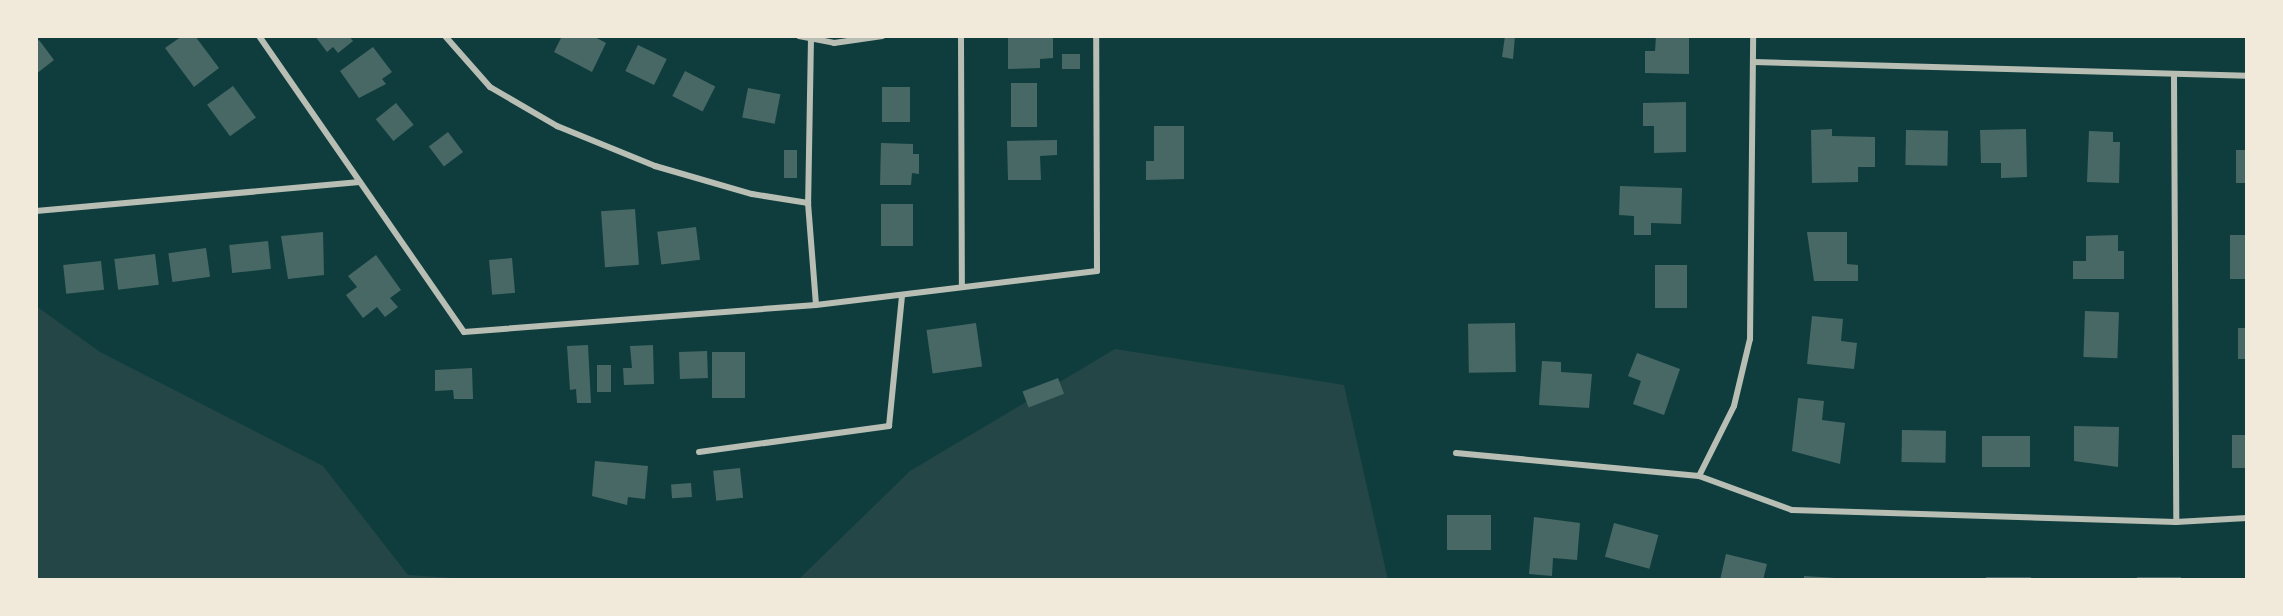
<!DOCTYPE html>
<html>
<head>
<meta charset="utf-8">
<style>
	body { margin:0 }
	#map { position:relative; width:2283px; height:616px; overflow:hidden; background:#0f3d3e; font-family:Montserrat,sans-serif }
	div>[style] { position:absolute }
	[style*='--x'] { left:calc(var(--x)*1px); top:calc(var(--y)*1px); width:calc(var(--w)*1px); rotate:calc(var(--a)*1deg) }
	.green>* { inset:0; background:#244646 }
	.building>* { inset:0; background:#486865; transform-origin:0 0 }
	.minor>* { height:6px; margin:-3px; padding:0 3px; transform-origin:3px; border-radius:3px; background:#b8beb3 }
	span { translate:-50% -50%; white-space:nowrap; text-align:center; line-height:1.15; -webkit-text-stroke:6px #f1e9da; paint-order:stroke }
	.frame { position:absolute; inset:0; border:38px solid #f1e9da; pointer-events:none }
</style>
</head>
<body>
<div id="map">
	<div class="green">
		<i style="clip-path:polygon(36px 306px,100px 352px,323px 466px,408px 575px,487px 580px,36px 580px)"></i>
		<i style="clip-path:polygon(1115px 349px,1344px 385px,1388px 580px,798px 580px,910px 471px)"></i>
	</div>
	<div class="building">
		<i style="clip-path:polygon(182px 36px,195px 36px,219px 68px,194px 87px,165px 48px)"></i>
		<i style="clip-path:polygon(315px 36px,349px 36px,353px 41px,338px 53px,333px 47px,327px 52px)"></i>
		<i style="clip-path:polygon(562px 36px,593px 36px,606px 43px,592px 72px,554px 52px)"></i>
		<i style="clip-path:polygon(1008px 36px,1053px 36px,1053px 58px,1040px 59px,1040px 68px,1008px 69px)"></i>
		<i style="clip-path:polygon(1505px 36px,1515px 36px,1513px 59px,1502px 57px)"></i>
		<i style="clip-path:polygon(1656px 36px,1689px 36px,1689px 74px,1645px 73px,1645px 51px,1655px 51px)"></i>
		<i style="clip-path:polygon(39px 40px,54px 60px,36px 74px,36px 42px)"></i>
		<i style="left:638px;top:45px;width:32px;height:29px;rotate:26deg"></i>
		<i style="clip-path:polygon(373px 47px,392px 72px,382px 79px,386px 84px,359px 98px,340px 71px)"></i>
		<i style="left:1062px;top:54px;width:18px;height:15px"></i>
		<i style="left:685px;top:71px;width:34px;height:28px;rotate:27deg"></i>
		<i style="left:1011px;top:83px;width:26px;height:44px"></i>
		<i style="left:233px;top:86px;width:39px;height:32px;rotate:54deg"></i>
		<i style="left:882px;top:87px;width:28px;height:35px"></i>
		<i style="left:748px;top:88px;width:33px;height:30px;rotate:11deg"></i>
		<i style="clip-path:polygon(1686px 102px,1686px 152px,1654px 153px,1654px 126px,1643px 126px,1643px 103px)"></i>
		<i style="left:396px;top:103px;width:28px;height:26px;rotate:51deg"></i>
		<i style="clip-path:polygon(1154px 126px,1184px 126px,1184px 179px,1146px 180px,1146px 161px,1154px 161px)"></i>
		<i style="clip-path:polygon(1832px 129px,1832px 136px,1875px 137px,1875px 167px,1858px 167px,1858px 182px,1812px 183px,1811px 130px)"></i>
		<i style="clip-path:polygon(2026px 129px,2027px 177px,2001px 178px,2001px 163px,1981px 163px,1980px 130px)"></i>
		<i style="left:1906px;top:130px;width:42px;height:35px;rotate:1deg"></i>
		<i style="clip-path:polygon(2089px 131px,2113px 132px,2113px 142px,2120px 142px,2119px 183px,2087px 182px)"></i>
		<i style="left:448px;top:132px;width:25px;height:24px;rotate:53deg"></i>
		<i style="clip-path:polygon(1057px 140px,1057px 155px,1040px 156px,1041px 180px,1008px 180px,1007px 141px)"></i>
		<i style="clip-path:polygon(881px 143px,913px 144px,913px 154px,919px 154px,919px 174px,912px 173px,911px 185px,880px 185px)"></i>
		<i style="left:784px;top:150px;width:13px;height:28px"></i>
		<i style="left:2236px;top:150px;width:11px;height:33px"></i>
		<i style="clip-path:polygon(1620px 186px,1682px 188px,1681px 224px,1651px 223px,1651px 235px,1634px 235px,1634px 216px,1619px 215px)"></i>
		<i style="left:881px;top:204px;width:32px;height:42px"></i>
		<i style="left:635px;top:209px;width:56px;height:34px;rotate:86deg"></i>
		<i style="left:696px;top:227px;width:33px;height:39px;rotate:83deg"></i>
		<i style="clip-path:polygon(323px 232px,324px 275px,288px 279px,281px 236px)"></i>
		<i style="clip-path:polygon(1807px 232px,1847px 232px,1847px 264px,1858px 265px,1858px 281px,1814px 281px)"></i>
		<i style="clip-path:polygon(2118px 235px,2118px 251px,2124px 251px,2124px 279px,2073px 279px,2073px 261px,2086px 261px,2086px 236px)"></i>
		<i style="left:2230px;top:235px;width:17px;height:44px"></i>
		<i style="left:268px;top:241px;width:28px;height:39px;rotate:84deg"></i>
		<i style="left:206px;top:248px;width:29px;height:38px;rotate:82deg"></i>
		<i style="left:155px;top:254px;width:31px;height:41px;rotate:83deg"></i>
		<i style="clip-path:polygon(376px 255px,401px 290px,390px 298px,398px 307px,385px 317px,377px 307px,363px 318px,346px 295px,357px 287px,348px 276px)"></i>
		<i style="left:512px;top:258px;width:35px;height:23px;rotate:85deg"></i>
		<i style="left:101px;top:261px;width:29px;height:38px;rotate:84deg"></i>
		<i style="left:1655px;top:265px;width:32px;height:43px"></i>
		<i style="left:2085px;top:311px;width:34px;height:46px;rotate:2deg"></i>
		<i style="clip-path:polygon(1812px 316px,1843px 319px,1841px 341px,1857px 343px,1854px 369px,1807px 364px)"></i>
		<i style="left:976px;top:323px;width:44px;height:50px;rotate:82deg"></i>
		<i style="left:1515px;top:323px;width:49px;height:47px;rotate:89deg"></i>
		<i style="left:2238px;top:328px;width:9px;height:31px"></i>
		<i style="clip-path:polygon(588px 345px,591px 403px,577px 403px,576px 389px,570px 390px,567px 346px)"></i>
		<i style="clip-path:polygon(653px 345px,654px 384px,624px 385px,623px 368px,632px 368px,630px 346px)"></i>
		<i style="left:707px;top:351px;width:27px;height:28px;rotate:88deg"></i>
		<i style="left:712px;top:352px;width:33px;height:46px"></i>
		<i style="clip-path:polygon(1637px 353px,1680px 369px,1664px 415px,1633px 404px,1641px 381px,1628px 376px)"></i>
		<i style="clip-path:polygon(1542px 361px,1561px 362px,1561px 372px,1592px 374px,1589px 408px,1539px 405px)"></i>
		<i style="left:597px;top:365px;width:14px;height:27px"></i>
		<i style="clip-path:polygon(472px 368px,473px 399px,454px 399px,453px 390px,435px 391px,435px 370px)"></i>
		<i style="left:1058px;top:378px;width:17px;height:38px;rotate:69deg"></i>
		<i style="clip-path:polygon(1798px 398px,1824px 401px,1822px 420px,1845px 423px,1840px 464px,1792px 451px)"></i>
		<i style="clip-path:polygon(2074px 426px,2119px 427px,2118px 467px,2074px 461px)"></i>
		<i style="left:1902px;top:430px;width:44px;height:32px;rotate:1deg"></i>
		<i style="left:2247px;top:435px;width:33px;height:15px;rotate:90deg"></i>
		<i style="left:1982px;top:436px;width:48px;height:31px"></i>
		<i style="clip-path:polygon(595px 461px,648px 466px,645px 499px,628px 497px,627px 505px,592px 496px)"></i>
		<i style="left:740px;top:468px;width:30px;height:27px;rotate:84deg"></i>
		<i style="left:691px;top:483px;width:14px;height:20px;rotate:86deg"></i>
		<i style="left:1491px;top:515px;width:35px;height:44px;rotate:90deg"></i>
		<i style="clip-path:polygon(1534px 517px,1580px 523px,1577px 560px,1553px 558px,1552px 576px,1529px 574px)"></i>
		<i style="left:1614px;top:523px;width:46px;height:35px;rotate:15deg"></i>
		<i style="clip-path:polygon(1726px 554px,1767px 564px,1763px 580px,1720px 580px)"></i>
		<i style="clip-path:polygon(1804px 576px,1836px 578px,1836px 580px,1804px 580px)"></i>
		<i style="left:1986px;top:577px;width:45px;height:3px"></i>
		<i style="left:2137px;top:577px;width:44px;height:3px"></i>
	</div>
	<div class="minor">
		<i style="--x:259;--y:36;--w:360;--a:55.3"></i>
		<i style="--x:464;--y:332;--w:353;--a:-4.4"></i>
		<i style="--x:816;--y:305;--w:283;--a:-6.9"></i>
		<i style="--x:1097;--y:271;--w:235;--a:-90.2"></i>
		<i style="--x:445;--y:36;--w:68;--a:48.6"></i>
		<i style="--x:490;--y:87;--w:78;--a:30.2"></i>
		<i style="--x:557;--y:126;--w:106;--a:22.2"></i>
		<i style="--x:655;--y:166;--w:101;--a:16.1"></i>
		<i style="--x:752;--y:194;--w:57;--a:9.1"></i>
		<i style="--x:799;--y:36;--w:36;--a:11"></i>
		<i style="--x:834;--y:43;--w:49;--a:-8.3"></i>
		<i style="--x:961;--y:36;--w:251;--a:89.8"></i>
		<i style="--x:811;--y:38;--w:165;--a:91"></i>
		<i style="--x:808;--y:203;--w:102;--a:85.5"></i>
		<i style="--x:1754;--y:62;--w:493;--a:1.6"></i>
		<i style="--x:2174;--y:77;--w:445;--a:89.7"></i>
		<i style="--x:36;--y:211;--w:325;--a:-5.1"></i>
		<i style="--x:699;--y:452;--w:192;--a:-7.8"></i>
		<i style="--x:889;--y:426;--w:131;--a:-84.3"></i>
		<i style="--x:1456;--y:453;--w:244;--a:5.4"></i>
		<i style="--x:1699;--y:476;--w:99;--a:20.1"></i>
		<i style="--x:1792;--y:510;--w:384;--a:1.8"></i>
		<i style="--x:2176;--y:522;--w:71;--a:-3.2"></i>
		<i style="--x:1699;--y:476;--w:78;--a:-63.4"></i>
		<i style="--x:1734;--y:406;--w:69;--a:-76.6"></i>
		<i style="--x:1750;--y:339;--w:303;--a:-89.4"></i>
	</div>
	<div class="frame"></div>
</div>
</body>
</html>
